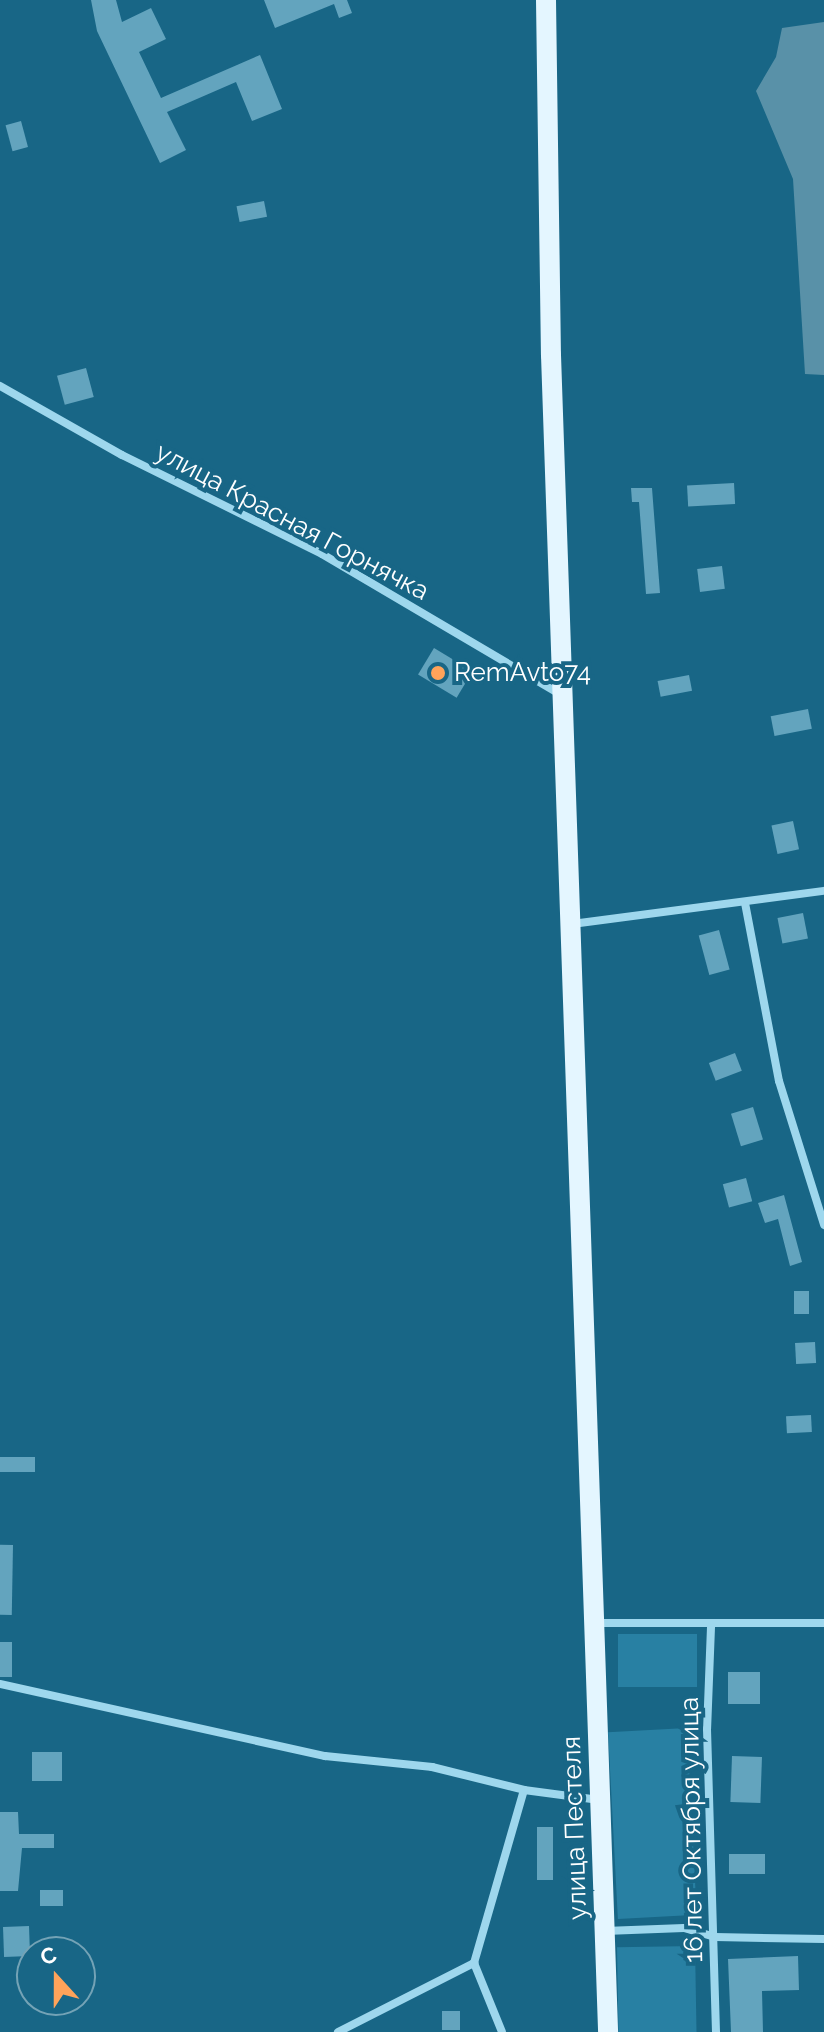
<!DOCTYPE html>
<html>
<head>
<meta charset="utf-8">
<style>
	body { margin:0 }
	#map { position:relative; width:824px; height:2032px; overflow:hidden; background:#186686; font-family:Raleway,sans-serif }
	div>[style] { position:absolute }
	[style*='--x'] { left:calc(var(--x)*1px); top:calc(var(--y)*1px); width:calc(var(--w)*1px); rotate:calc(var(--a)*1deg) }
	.green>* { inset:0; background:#2880a3; transform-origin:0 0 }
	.water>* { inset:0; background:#5991a8 }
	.building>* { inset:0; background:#63a4be; transform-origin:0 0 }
	.street>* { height:8px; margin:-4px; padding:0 4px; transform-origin:4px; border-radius:4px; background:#9ed7ed }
	.primary>* { height:20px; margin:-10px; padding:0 10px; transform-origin:10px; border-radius:10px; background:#e4f6ff }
	.dots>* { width:22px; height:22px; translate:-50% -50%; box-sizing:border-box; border:4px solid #186686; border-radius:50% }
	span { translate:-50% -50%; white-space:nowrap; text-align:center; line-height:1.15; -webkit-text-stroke:8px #186686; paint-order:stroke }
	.street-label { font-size:26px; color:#fff }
	.poi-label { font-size:26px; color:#fff }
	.left { translate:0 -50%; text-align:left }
	.north { position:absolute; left:16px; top:1936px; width:80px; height:80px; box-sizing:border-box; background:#186686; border:2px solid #74a3b6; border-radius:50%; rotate:339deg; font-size:22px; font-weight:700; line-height:32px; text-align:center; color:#fff }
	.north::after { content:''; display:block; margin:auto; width:28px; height:36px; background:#ffa35a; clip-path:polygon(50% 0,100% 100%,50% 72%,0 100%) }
</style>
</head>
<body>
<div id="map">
	<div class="green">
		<i style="left:618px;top:1634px;width:79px;height:53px"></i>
		<i style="left:687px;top:1728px;width:187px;height:79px;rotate:87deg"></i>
		<i style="left:695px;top:1946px;width:86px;height:78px;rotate:89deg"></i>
	</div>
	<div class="water">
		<i style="clip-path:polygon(824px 22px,824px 375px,805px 374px,793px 179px,756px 91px,776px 57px,782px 28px)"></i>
	</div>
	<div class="building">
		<i style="clip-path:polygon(91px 0,116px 0,122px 22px,151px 8px,166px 39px,139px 52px,161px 98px,260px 55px,282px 109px,252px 121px,236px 82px,167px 112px,186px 150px,160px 163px,97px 31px)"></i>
		<i style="clip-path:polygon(264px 0,347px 0,352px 13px,339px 18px,334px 4px,275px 28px)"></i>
		<i style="left:21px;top:121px;width:27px;height:16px;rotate:75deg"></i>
		<i style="left:264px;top:201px;width:16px;height:28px;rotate:79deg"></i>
		<i style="left:86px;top:368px;width:30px;height:30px;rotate:75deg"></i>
		<i style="left:734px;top:483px;width:21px;height:47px;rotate:87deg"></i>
		<i style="clip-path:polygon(631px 488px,652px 488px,660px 593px,646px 594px,639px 502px,632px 502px)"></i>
		<i style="left:722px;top:566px;width:23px;height:25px;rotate:83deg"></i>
		<i style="left:434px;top:648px;width:45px;height:31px;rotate:31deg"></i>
		<i style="left:689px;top:675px;width:16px;height:32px;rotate:79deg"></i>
		<i style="left:808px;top:709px;width:20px;height:38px;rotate:79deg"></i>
		<i style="left:793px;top:821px;width:29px;height:22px;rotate:78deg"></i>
		<i style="left:803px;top:913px;width:26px;height:26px;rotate:79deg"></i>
		<i style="left:719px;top:930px;width:41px;height:21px;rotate:75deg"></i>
		<i style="left:735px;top:1053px;width:19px;height:28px;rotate:69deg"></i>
		<i style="left:753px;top:1107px;width:34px;height:23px;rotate:73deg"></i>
		<i style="left:746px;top:1178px;width:24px;height:24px;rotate:75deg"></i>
		<i style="clip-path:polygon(784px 1195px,802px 1262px,790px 1266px,778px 1219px,765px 1223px,758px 1203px)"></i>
		<i style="left:794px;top:1291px;width:15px;height:23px"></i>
		<i style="left:815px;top:1342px;width:21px;height:20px;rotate:87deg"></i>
		<i style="left:811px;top:1415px;width:17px;height:25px;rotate:87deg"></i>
		<i style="left:35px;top:1457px;width:15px;height:35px;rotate:90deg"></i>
		<i style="left:13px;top:1545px;width:70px;height:13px;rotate:91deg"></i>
		<i style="left:0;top:1642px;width:12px;height:35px"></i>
		<i style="left:728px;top:1672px;width:32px;height:32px"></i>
		<i style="left:32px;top:1752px;width:30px;height:29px"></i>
		<i style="left:732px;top:1756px;width:30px;height:46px;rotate:2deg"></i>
		<i style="clip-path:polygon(0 1812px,18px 1812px,19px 1834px,54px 1834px,54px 1848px,22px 1848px,18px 1891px,0 1891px)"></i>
		<i style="left:537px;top:1827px;width:16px;height:53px"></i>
		<i style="left:729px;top:1854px;width:36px;height:20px"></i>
		<i style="left:40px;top:1890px;width:23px;height:16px"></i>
		<i style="left:29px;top:1926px;width:30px;height:26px;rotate:88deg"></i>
		<i style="clip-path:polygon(798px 1956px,799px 1990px,762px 1991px,763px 2032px,731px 2032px,728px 1959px)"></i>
		<i style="left:460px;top:2011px;width:19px;height:18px;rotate:90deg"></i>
	</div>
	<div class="street">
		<i style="--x:0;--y:386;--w:140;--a:29.5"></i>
		<i style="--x:122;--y:455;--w:223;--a:26.3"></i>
		<i style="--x:322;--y:554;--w:276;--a:30.5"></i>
		<i style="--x:745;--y:903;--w:181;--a:79.2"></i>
		<i style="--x:779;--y:1081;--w:151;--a:72.6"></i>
		<i style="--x:572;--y:924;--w:254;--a:-7.5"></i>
		<i style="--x:593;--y:1623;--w:231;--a:0"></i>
		<i style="--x:711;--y:1627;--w:102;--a:92.2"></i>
		<i style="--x:707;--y:1729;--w:303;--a:88.3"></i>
		<i style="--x:0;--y:1684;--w:333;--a:12.5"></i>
		<i style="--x:325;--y:1756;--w:108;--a:5.9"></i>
		<i style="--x:432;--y:1767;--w:95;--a:14"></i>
		<i style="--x:524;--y:1790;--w:76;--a:7.6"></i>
		<i style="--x:605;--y:1931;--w:79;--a:-2.2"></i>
		<i style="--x:684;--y:1928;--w:32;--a:16"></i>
		<i style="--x:715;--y:1937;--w:109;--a:1.1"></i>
		<i style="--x:474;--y:1963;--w:180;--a:-73.9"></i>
		<i style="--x:474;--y:1963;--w:74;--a:67.9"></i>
		<i style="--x:338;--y:2032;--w:153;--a:-26.9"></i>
	</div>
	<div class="primary">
		<i style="--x:546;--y:0;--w:355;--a:89.2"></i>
		<i style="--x:551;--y:355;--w:1678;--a:88.05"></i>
	</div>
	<div class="dots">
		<i style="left:438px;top:673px;background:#ffa35a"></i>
	</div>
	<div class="street-label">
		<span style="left:292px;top:522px;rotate:28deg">улица Красная Горнячка</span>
		<span style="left:575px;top:1828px;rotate:-92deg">улица Пестеля</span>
		<span style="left:692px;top:1830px;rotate:-91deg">16 лет Октября улица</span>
	</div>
	<div class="poi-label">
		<span class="left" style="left:454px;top:673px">RemAvto74</span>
	</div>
	<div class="north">С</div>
</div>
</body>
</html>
